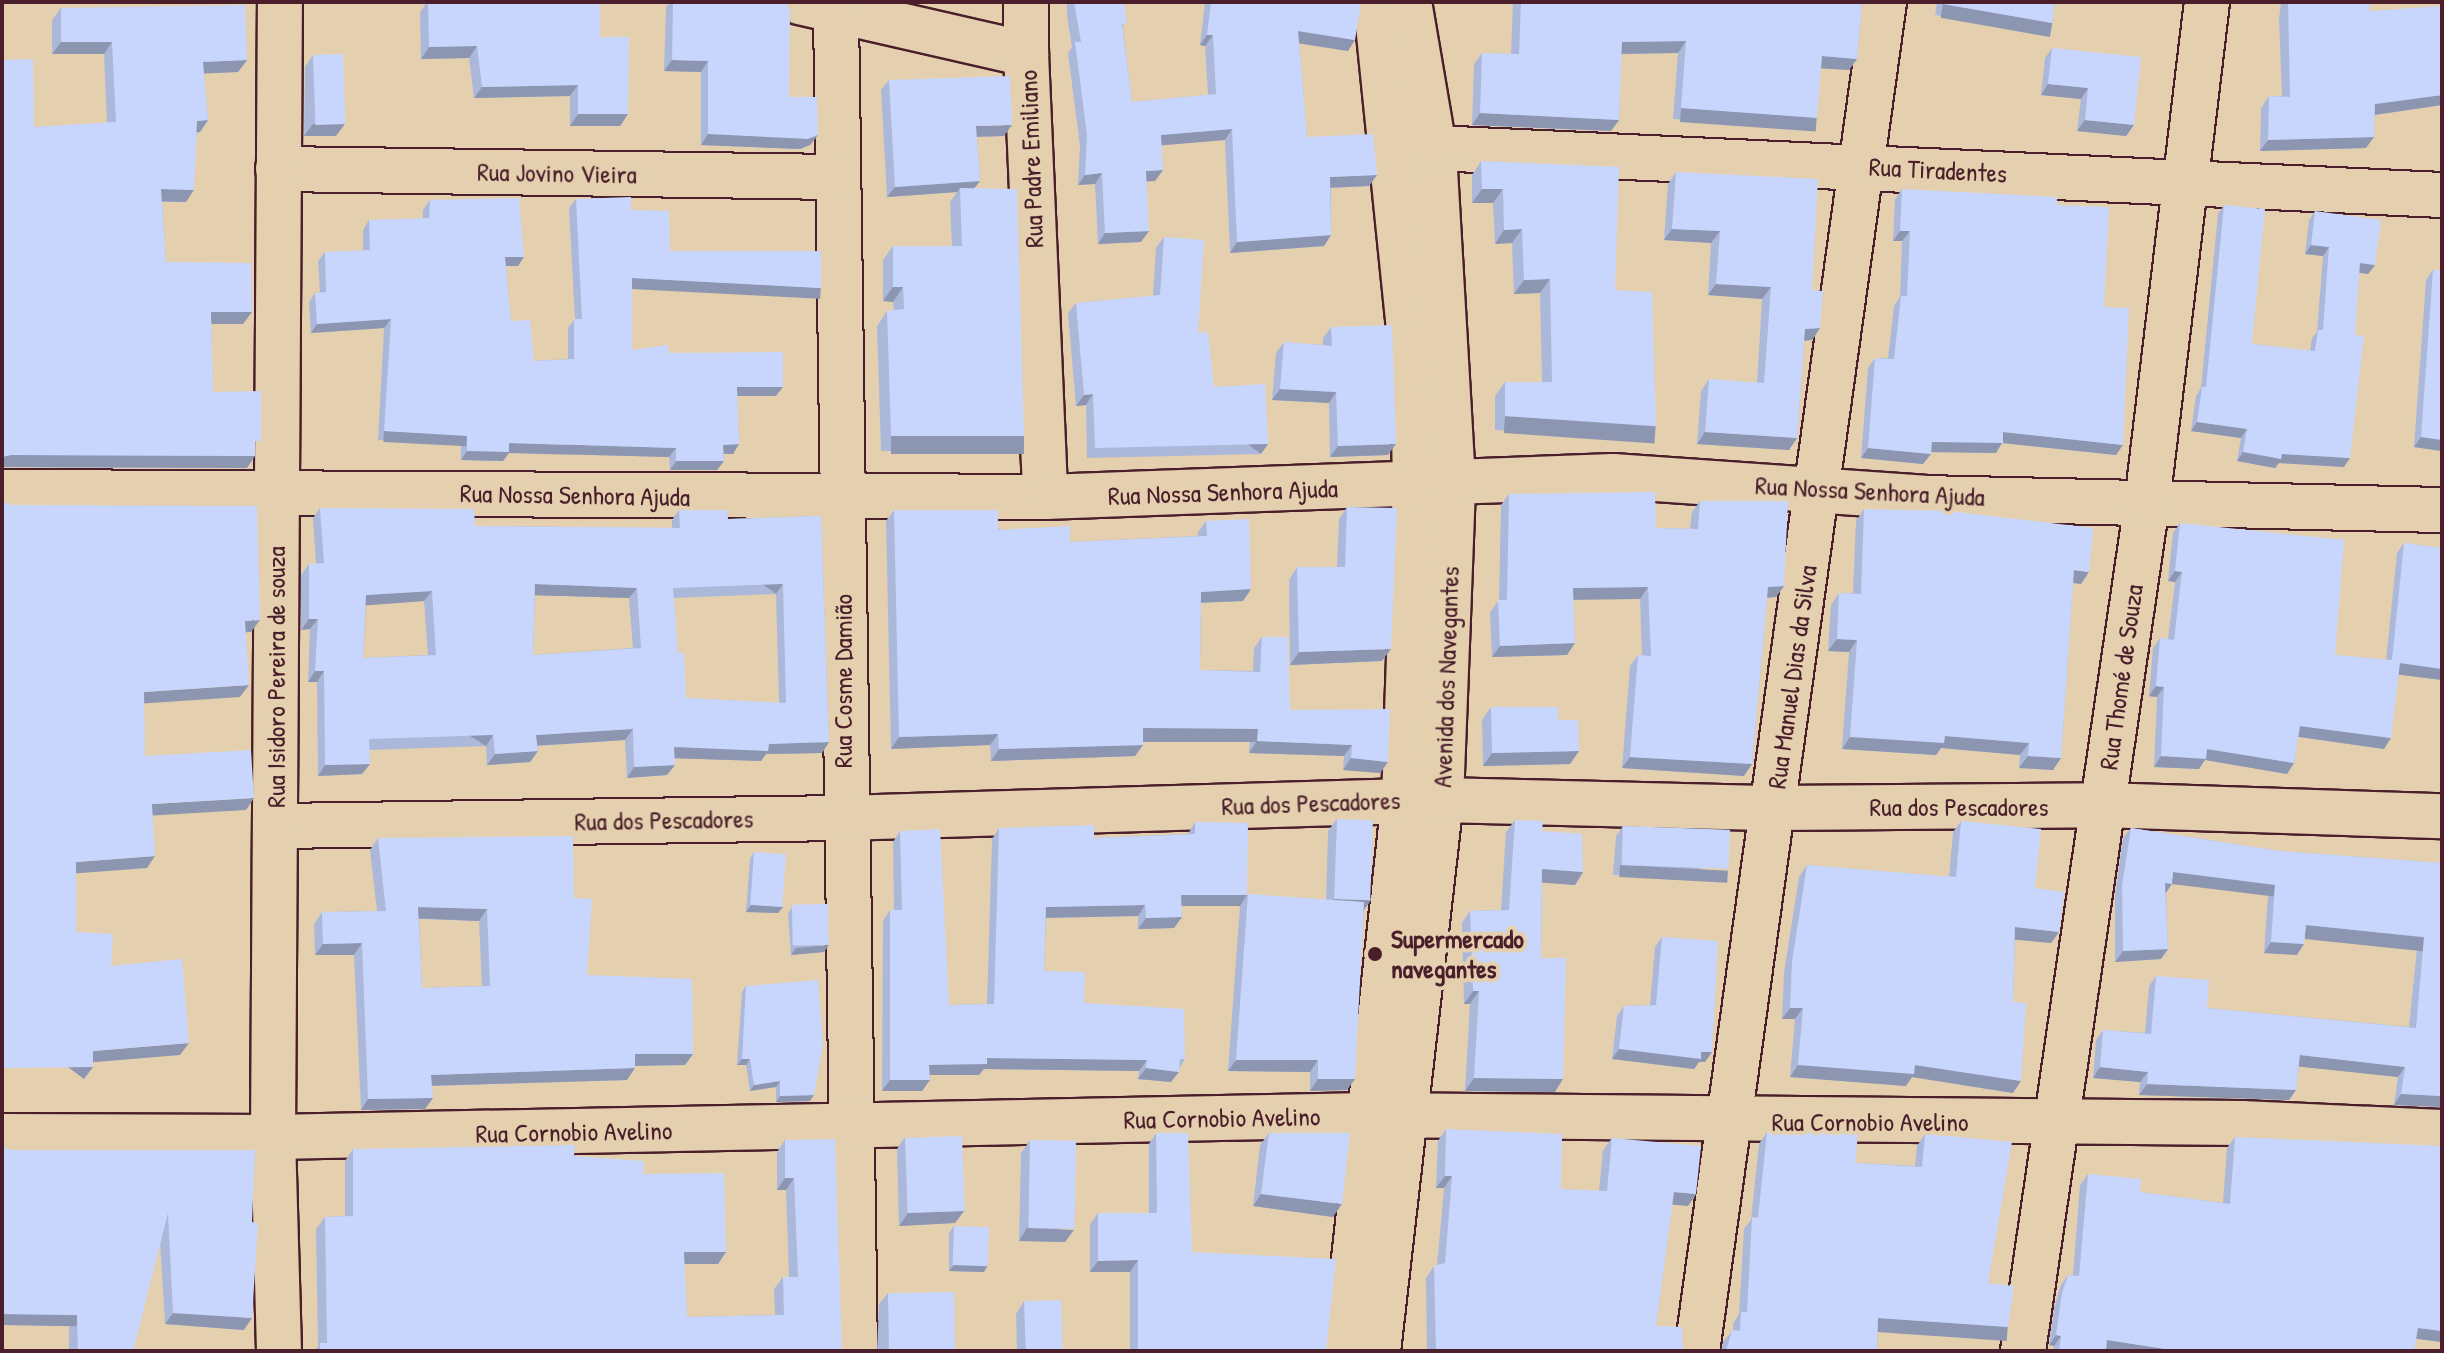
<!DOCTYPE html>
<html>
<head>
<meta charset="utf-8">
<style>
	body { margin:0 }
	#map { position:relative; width:2444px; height:1353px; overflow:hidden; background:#e4d0af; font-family:"Patrick Hand",sans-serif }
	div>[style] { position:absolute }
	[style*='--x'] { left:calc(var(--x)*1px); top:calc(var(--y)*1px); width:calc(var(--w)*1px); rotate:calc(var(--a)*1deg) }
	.roads { filter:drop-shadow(2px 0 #4a1f2b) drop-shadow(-2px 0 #4a1f2b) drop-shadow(0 2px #4a1f2b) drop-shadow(0 -2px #4a1f2b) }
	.minor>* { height:44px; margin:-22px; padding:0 22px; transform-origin:22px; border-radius:22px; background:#e4d0af }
	.major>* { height:44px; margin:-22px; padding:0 22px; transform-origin:22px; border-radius:22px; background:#e4d0af }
	.wall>* { inset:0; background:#acb8da }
	.shaded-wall>* { inset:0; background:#8c96b1; transform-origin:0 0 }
	.building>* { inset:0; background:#c8d6fd; transform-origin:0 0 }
	.dots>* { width:22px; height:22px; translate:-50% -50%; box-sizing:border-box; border:4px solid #e4d0af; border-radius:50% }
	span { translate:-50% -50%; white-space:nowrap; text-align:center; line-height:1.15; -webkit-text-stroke:8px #e4d0af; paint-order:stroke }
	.street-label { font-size:26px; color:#4a1f2b }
	.poi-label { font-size:26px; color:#4a1f2b; font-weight:700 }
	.left { translate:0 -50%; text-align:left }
	.frame { position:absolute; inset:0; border:4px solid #4a1f2b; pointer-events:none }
</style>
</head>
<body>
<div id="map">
	<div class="roads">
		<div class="minor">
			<i style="--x:799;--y:2;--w:233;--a:12.9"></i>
			<i style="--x:1026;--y:54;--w:443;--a:87.5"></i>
			<i style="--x:1026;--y:2;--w:52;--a:90"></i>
			<i style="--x:836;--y:12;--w:1339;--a:89.19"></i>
			<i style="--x:1434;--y:148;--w:1009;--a:2.67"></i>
			<i style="--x:278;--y:169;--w:558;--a:0.82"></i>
			<i style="--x:2;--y:492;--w:1043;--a:0.27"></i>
			<i style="--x:1045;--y:497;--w:568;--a:-2.12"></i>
			<i style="--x:1613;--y:476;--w:312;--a:4"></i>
			<i style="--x:1924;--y:498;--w:518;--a:1.33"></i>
			<i style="--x:277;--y:826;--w:566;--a:-0.81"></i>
			<i style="--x:843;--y:818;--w:598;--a:-1.72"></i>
			<i style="--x:1441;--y:800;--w:333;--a:1.4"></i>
			<i style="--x:1774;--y:808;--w:328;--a:-0.5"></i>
			<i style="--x:2102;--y:805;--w:340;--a:1.9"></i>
			<i style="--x:2;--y:1136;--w:271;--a:0.2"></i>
			<i style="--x:273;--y:1137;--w:1095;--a:-1.15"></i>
			<i style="--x:1368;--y:1115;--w:874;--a:0.52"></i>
			<i style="--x:2242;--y:1123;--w:200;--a:2.6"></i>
			<i style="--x:279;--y:1351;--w:214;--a:-91.6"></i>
			<i style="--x:273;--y:1137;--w:1135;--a:-89.65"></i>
			<i style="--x:1697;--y:1351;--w:1362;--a:-82.11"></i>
			<i style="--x:2023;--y:1351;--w:857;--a:-81.68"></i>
			<i style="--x:2147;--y:503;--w:505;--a:-83.17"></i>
		</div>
		<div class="major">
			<i style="--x:1344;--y:1351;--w:554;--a:-83.79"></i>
			<i style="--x:1404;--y:800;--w:314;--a:-88"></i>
			<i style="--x:1415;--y:486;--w:117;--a:-91"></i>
			<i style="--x:1413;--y:369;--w:369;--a:-95.8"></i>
			<i style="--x:1378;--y:1351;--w:555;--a:-83.48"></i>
			<i style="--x:1441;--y:800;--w:318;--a:-87.8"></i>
			<i style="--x:1453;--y:482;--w:335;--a:-93.3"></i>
			<i style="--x:1434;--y:148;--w:148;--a:-99.7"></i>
		</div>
	</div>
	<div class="wall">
		<i style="clip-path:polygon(427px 2px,600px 2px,600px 37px,628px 114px,620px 126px,570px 126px,570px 96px,474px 98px,469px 58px,421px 59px,420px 12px)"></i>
		<i style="clip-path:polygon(670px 2px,673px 2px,789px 97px,818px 135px,810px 145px,800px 149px,701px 145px,701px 72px,664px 71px,666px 7px)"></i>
		<i style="clip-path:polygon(1067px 2px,1124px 2px,1123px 29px,1132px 102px,1208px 95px,1205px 46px,1200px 45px,1205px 2px,1359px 2px,1348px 51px,1299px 43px,1307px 137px,1377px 175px,1369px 186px,1331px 188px,1331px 235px,1324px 246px,1230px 253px,1225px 140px,1161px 145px,1163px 170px,1155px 181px,1146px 181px,1141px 242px,1098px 244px,1095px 184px,1078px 185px,1080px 146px,1068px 53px,1072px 47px,1067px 16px)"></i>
		<i style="clip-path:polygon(1513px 2px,1862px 2px,1857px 59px,1849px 70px,1821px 68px,1809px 129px,1673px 119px,1678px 53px,1621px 54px,1619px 120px,1611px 131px,1472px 125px,1474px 64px,1482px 53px,1511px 54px)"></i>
		<i style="clip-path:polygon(1937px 2px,2055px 2px,2052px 23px,2044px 34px,1935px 15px)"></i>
		<i style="clip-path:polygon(2281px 2px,2370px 2px,2369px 11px,2442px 105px,2375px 115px,2366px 148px,2260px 151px,2261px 108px,2269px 96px,2282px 96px,2279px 20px)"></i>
		<i style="clip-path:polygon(61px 8px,247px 60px,238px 72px,204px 73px,208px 120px,200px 132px,197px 133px,186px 202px,162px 202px,166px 262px,243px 324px,211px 324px,213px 392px,255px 449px,247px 468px,2px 467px,34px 127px,107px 123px,104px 54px,52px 54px,52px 20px)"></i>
		<i style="clip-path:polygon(2052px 48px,2134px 125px,2126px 136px,2077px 131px,2081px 99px,2041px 95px,2045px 58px)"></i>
		<i style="clip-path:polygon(313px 55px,336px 136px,304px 136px,305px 67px)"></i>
		<i style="clip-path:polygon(889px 80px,1004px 136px,977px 137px,980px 181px,974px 188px,1014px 451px,881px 451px,877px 326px,887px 311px,894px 311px,893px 302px,883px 301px,883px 260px,893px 246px,952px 246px,950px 202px,957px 192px,887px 197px,881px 90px)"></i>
		<i style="clip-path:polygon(1481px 161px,1615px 290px,1656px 426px,1646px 440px,1495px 430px,1495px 396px,1505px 382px,1542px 382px,1540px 293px,1514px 294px,1512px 243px,1495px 244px,1493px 203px,1472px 203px,1472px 175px)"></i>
		<i style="clip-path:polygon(1676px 172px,1812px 290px,1820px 328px,1812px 340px,1804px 341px,1797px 438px,1789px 450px,1697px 444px,1701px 391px,1709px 379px,1757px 383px,1762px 299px,1708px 295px,1711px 243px,1664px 240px,1668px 184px)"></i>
		<i style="clip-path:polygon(1902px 189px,2057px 205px,2104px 307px,2116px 455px,2002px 443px,1996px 453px,1931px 452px,1923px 464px,1861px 458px,1868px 368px,1875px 358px,1888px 358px,1894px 306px,1900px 297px,1902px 241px,1893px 241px,1895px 199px)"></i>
		<i style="clip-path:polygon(576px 199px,631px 210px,670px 251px,821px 288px,815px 297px,632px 288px,632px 350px,669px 353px,776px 396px,737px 396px,739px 444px,733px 454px,724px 454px,724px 461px,717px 470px,670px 470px,669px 457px,509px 453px,503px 461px,461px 460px,461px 445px,378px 440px,384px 328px,311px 333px,309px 302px,315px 293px,320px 292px,318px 261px,325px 252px,363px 251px,363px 230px,369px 220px,423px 219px,423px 210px,430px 200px,524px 257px,518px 266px,506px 266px,511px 321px,534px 361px,568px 359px,568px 328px,575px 319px,569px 208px)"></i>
		<i style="clip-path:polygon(2224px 205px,2252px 344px,2310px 351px,2312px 338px,2317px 332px,2323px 256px,2305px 254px,2309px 220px,2315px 211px,2375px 265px,2368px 274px,2359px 273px,2344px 467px,2279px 463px,2275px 468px,2237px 461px,2241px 438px,2191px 431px,2196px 396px,2201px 388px,2218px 214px)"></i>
		<i style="clip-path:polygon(1164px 237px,1198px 333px,1214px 387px,1268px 444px,1261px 454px,1087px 458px,1086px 405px,1076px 406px,1068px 313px,1076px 303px,1153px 296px,1156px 248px)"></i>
		<i style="clip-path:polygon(2433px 270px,2442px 451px,2414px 447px,2426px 280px)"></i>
		<i style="clip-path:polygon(1331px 327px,1388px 455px,1330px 457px,1329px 403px,1272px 400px,1276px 353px,1284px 342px,1323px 345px,1323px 338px)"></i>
		<i style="clip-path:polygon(1509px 494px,1656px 528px,1690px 529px,1692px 512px,1700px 501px,1784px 586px,1776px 597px,1767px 598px,1752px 764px,1744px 776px,1622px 768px,1630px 666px,1638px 655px,1642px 655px,1640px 599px,1573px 599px,1575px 643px,1567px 655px,1492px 657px,1490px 612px,1499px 600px,1501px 505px)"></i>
		<i style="clip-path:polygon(1347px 507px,1382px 661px,1290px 665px,1289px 580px,1297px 567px,1337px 567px,1339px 519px)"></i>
		<i style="clip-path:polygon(evenodd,320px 508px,475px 526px,672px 528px,672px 520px,679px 510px,728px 519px,821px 516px,829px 742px,822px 753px,766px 754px,761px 761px,675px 758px,667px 775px,627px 778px,625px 740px,537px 746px,538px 751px,530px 762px,487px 765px,486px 746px,369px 750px,370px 764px,362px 774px,318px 776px,317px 682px,308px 682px,310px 629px,301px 630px,301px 575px,309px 564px,316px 564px,313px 518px,320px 508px,776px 594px,779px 703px,686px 698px,678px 653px,673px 598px,776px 594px,320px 508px,535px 595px,629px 598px,633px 648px,533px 655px,535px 595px,320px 508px,424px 601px,428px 655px,363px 658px,366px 605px,424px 601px)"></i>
		<i style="clip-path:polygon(1864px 509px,2081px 584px,2073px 583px,2061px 758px,2053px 770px,2019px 768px,2020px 755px,1941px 748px,1936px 755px,1842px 749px,1849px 652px,1828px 651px,1831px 605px,1839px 593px,1853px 593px,1856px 521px)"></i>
		<i style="clip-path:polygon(894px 510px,1070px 542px,1198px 536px,1198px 532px,1206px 521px,1251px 589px,1243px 601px,1201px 603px,1200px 670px,1253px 671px,1254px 648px,1262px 637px,1290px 710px,1388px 762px,1380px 773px,1343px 770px,1344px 756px,1249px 753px,1250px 740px,1143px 739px,1143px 745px,1135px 756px,991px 761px,990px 745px,891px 749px,886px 521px)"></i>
		<i style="clip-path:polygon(2180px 523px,2335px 655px,2386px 660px,2397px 553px,2404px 543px,2442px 548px,2442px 680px,2399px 674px,2384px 749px,2298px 737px,2294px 763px,2287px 774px,2205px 760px,2199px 769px,2154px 767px,2157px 697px,2149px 696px,2153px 648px,2160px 638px,2168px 639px,2175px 582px,2168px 581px,2173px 533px)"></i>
		<i style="clip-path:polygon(1491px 707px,1558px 720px,1579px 751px,1570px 764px,1483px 766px,1482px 720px)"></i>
		<i style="clip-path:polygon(1337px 819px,1371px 900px,1364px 910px,1347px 1090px,1310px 1091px,1310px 1072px,1228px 1071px,1240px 906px,1181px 906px,1182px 917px,1174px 928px,1138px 929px,1138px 916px,1046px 918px,1044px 971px,1084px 1003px,1185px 1059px,1171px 1082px,1138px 1079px,1139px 1071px,984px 1069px,979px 1075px,930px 1075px,930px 1080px,922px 1091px,882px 1091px,883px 921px,890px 910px,894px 910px,893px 842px,900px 831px,949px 1005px,987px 1004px,992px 839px,999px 828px,1094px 838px,1188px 834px,1195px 822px,1247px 895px,1326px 900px,1328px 831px)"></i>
		<i style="clip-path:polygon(1515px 820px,1542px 831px,1583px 872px,1575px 885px,1542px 882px,1541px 958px,1555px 1092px,1465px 1091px,1470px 1004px,1464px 1004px,1462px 923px,1470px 911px,1501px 910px,1506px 832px)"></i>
		<i style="clip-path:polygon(1961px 821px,2035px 888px,2059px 932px,2051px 943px,2015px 939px,2013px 1002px,2013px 1093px,1912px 1077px,1906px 1086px,1790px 1077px,1795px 1019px,1782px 1019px,1784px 973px,1799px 877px,1807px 865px,1949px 877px,1953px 832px)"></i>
		<i style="clip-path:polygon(1623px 826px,1721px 880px,1613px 875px,1616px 836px)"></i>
		<i style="clip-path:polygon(2131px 828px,2280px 851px,2442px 863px,2442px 1107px,2394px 1105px,2398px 1077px,2299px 1066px,2296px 1090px,2289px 1100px,2139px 1095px,2140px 1082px,2093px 1078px,2096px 1040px,2103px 1030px,2145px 1033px,2149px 986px,2156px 976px,2207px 1008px,2409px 1027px,2417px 948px,2305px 936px,2297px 955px,2264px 953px,2268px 895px,2172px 883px,2166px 893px,2168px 949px,2161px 959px,2115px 962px,2115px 895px,2123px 838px)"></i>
		<i style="clip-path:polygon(evenodd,378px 838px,574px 898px,587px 975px,693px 1054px,685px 1065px,635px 1066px,627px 1080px,432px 1086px,433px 1098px,425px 1109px,361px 1110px,354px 955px,315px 955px,314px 924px,322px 912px,377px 911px,370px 850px,378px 838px,419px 919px,479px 921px,482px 986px,422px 988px,419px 919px)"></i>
		<i style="clip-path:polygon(754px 852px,783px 907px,778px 913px,746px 912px,750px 859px)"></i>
		<i style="clip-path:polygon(792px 907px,824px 952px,791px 955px,788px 914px)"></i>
		<i style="clip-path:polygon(1662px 937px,1712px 1052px,1705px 1062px,1699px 1062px,1694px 1069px,1612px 1059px,1617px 1016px,1624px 1006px,1650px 1005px,1655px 947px)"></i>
		<i style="clip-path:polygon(746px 986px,810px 1101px,776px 1102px,776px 1087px,750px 1091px,746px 1065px,737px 1065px,742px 992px)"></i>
		<i style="clip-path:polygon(1446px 1129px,1561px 1189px,1599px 1191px,1603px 1150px,1612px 1138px,1696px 1194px,1688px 1206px,1672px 1204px,1656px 1326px,1685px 1351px,1427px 1351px,1426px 1278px,1434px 1266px,1437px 1266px,1444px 1188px,1436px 1188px,1438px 1141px)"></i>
		<i style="clip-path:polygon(1767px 1132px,1855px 1163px,1915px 1166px,1917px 1146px,1925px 1134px,1988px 1283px,2008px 1327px,2000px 1339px,1878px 1331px,1877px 1351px,1721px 1351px,1723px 1342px,1733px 1330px,1733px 1324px,1739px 1314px,1744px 1229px,1751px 1220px,1759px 1144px)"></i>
		<i style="clip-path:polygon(1156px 1133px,1192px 1252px,1326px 1351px,1130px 1351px,1130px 1272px,1090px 1272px,1090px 1224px,1098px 1213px,1149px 1213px,1149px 1144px)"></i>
		<i style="clip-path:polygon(1269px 1133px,1333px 1217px,1253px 1206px,1260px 1145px)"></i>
		<i style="clip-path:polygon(905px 1137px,964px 1211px,955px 1223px,899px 1226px,897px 1149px)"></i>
		<i style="clip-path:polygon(2235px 1137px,2440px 1291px,2442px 1342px,2416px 1339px,2414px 1351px,2053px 1351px,2054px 1346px,2049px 1345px,2055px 1304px,2061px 1285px,2068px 1275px,2073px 1275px,2080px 1185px,2088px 1174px,2140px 1192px,2223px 1203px,2227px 1148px)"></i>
		<i style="clip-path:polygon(785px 1140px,842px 1351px,315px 1351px,318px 1346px,316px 1229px,325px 1217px,345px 1216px,345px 1161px,353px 1149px,574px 1156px,643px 1174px,726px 1252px,718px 1264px,684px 1264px,687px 1317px,775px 1315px,774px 1289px,783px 1277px,789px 1277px,786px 1190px,777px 1190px,777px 1152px)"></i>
		<i style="clip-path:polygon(1030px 1140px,1065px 1242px,1019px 1241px,1021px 1153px)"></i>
		<i style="clip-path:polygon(2px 1146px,10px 1150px,255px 1150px,244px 1330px,165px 1324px,160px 1241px,133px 1351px,69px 1351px,69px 1326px,2px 1325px)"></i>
		<i style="clip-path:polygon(954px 1226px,988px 1265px,984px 1272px,949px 1271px,949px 1233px)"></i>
		<i style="clip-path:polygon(888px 1293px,955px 1351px,877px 1351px,879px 1304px)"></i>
		<i style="clip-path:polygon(1024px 1301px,1063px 1351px,1017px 1351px,1016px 1314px)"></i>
	</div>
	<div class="shaded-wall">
		<i style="clip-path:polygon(2px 2px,52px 2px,2px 3px)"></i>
		<i style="left:1943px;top:4px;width:111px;height:14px;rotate:10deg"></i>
		<i style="clip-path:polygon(1298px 31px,1355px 40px,1348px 51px,1290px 42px)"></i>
		<i style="clip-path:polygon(1207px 35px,1213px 35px,1205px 46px,1200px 45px)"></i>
		<i style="clip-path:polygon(1686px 41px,1678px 53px,1614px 54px,1622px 42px)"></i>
		<i style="clip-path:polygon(61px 42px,112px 42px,104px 54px,52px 54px)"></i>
		<i style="clip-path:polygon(477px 46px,469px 58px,421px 59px,429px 47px)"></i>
		<i style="clip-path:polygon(1822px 56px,1857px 59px,1849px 70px,1814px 68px)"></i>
		<i style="clip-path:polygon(247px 60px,238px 72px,195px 74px,203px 62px)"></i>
		<i style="clip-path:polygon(672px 60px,708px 61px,701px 72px,664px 71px)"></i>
		<i style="clip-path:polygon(2048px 84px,2088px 88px,2081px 99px,2041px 95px)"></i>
		<i style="clip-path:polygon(578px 85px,570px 96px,474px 98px,482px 87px)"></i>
		<i style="clip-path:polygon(2442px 95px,2442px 105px,2367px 116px,2375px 104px)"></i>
		<i style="left:1681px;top:108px;width:136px;height:14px;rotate:4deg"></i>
		<i style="clip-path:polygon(1480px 113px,1619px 120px,1611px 131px,1472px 125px)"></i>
		<i style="clip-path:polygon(578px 114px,628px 114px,620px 126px,570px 126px)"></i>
		<i style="clip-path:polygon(208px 120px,200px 132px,189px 133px,197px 121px)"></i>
		<i style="clip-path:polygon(2085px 120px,2134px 125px,2126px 136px,2077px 131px)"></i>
		<i style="clip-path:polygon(313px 124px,345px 124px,336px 136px,304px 136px)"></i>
		<i style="clip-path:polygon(1012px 125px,1004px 136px,969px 137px,976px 126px)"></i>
		<i style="clip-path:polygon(1232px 129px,1225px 140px,1154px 146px,1161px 135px)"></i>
		<i style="clip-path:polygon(708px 134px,818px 135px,810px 145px,800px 149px,701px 145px)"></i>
		<i style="clip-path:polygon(2374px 137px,2366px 148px,2260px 151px,2268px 140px)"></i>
		<i style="clip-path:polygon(1163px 170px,1155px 181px,1138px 182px,1146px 171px)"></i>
		<i style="clip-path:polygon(1102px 173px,1095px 184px,1078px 185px,1085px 175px)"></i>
		<i style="clip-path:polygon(1377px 175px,1369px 186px,1323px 188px,1330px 177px)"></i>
		<i style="clip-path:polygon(980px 181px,972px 191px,960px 188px,957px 192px,887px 197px,895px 187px)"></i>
		<i style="clip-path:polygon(161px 189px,194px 190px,186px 202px,153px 201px)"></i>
		<i style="clip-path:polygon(1482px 189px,1503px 189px,1493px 203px,1472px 203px)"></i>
		<i style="clip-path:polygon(1522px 229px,1512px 243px,1495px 244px,1504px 230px)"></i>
		<i style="clip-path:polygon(1672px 229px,1720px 231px,1711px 243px,1664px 240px)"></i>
		<i style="clip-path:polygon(1149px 231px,1141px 242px,1098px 244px,1105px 233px)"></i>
		<i style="clip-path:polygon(1900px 231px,1910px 231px,1902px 241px,1893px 241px)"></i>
		<i style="clip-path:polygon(1331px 235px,1324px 246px,1230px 253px,1237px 242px)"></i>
		<i style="clip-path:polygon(2311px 245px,2329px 247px,2323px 256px,2305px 254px)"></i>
		<i style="clip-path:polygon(505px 257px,524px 257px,518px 266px,499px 266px)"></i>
		<i style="clip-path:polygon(2360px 263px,2375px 265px,2368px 274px,2354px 272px)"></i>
		<i style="left:632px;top:278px;width:189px;height:11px;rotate:3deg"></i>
		<i style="clip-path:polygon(1550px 279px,1540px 293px,1514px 294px,1524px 280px)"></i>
		<i style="clip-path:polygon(1716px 284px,1771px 287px,1762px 299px,1708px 295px)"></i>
		<i style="clip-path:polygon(893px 287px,903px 287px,893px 302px,883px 301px)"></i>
		<i style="clip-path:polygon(211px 312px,252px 312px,243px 324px,202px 324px)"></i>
		<i style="clip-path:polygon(391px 319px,384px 328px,311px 333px,317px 324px)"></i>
		<i style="clip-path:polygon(1820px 328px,1812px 340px,1797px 341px,1805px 329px)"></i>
		<i style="clip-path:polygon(737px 387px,783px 387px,776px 396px,731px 396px)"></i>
		<i style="clip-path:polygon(1280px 389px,1336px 392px,1329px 403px,1272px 400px)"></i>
		<i style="clip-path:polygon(1093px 394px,1086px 405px,1076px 406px,1084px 395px)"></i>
		<i style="left:1505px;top:416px;width:151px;height:17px;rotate:4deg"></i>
		<i style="clip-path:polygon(2197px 422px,2247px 429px,2241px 438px,2191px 431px)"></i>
		<i style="left:384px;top:431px;width:83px;height:11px;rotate:3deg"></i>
		<i style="clip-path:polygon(1705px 432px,1797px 438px,1789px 450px,1697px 444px)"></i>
		<i style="clip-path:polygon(2003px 432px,2123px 445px,2116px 455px,2002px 443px,1996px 453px,1925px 452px,1932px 442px)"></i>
		<i style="left:891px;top:436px;width:133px;height:18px"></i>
		<i style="clip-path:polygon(2421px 437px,2442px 440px,2442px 451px,2414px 447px)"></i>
		<i style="clip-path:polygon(509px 443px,676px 448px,669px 457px,509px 453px,503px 461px,461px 460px,467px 451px)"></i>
		<i style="clip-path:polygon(739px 444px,733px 454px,717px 454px,723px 445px)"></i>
		<i style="left:1268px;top:444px;width:12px;height:173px;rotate:125deg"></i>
		<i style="clip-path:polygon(1396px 444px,1388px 455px,1330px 457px,1338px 446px)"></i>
		<i style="clip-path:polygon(1868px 448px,1931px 454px,1923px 464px,1861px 458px)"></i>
		<i style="clip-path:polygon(2243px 452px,2282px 454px,2350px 458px,2344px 467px,2279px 463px,2275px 468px,2237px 461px)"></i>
		<i style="clip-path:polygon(11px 455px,255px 456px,247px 468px,2px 467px,2px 457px)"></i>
		<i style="clip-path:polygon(676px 461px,724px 461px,717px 470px,670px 470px)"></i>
		<i style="clip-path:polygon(2074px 570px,2089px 572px,2081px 584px,2066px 582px)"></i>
		<i style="clip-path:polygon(2175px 571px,2182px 572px,2175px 582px,2168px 581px)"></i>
		<i style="clip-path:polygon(535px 584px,637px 588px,629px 598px,527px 595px)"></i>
		<i style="left:783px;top:584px;width:12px;height:110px;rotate:125deg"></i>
		<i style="clip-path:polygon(1784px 586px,1776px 597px,1760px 598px,1768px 587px)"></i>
		<i style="clip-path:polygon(1648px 587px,1640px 599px,1565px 600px,1573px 588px)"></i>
		<i style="clip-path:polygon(1251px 589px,1243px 601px,1193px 603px,1201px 592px)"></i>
		<i style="clip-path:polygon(432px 591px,424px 601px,359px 606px,366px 595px)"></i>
		<i style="clip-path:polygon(309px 619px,318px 619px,310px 629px,301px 630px)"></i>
		<i style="clip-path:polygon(260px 620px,251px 632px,237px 633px,245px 621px)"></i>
		<i style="clip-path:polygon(1837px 639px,1857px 640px,1849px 652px,1828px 651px)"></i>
		<i style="clip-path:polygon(1575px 643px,1567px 655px,1492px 657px,1500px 646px)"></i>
		<i style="clip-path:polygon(1391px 649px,1382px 661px,1290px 665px,1299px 652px)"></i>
		<i style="clip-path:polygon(2400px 663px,2442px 669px,2442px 680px,2393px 674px)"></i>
		<i style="clip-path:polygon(315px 671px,324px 671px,317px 682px,308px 682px)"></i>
		<i style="clip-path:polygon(249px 685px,240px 697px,136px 704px,144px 692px)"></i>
		<i style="clip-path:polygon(2156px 686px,2164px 687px,2157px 697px,2149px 696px)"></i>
		<i style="clip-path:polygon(2300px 726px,2391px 738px,2384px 749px,2293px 736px)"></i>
		<i style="left:1143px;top:728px;width:115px;height:14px"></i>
		<i style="clip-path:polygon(633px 729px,625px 740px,529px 746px,536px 735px)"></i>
		<i style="clip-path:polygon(998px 734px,990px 745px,891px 749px,899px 737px)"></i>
		<i style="left:493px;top:735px;width:13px;height:124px;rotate:122deg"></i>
		<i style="clip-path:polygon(1945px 736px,2029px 743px,2020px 755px,1941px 748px,1936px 755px,1842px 749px,1850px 737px)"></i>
		<i style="clip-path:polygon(1257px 741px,1352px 745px,1344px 756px,1249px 753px)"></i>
		<i style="clip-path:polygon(829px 742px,822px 753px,766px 754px,761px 761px,667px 758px,674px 747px)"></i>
		<i style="clip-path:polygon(1143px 745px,1135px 756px,991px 761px,999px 749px)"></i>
		<i style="clip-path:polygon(2207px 749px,2294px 763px,2287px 774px,2205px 760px,2199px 769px,2154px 767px,2161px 756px)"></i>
		<i style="clip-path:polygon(538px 751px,530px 762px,487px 765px,495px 754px)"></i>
		<i style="clip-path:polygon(1579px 751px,1570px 764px,1483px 766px,1492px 753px)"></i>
		<i style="clip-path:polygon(2028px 756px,2061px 758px,2053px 770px,2019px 768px)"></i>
		<i style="clip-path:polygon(1630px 757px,1752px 764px,1744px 776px,1622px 768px)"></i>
		<i style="clip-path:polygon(1351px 758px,1388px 762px,1380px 773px,1343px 770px)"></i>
		<i style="clip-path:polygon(370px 764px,362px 774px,318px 776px,325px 765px)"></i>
		<i style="clip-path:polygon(675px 765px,667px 775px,627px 778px,634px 767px)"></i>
		<i style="clip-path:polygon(254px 798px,246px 810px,144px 816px,152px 804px)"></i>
		<i style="clip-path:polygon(155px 856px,147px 868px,68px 874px,76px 862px)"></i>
		<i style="left:1620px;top:865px;width:108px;height:12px;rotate:3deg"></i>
		<i style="clip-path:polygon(1542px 869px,1583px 872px,1575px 885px,1533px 882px)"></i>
		<i style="left:2173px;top:872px;width:103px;height:12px;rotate:7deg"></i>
		<i style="clip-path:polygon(2165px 883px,2172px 884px,2165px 894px)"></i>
		<i style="clip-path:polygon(1181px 895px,1247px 895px,1240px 906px,1173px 906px)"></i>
		<i style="clip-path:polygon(1334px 899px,1371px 900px,1362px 912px,1325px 911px)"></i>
		<i style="clip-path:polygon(751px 905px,783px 907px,778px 913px,746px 912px)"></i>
		<i style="clip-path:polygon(1145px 905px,1138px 916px,1038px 918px,1046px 907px)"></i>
		<i style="clip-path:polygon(418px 907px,487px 909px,479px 921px,410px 918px)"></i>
		<i style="clip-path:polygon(1182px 917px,1174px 928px,1138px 929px,1146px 918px)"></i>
		<i style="left:2306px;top:925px;width:119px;height:14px;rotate:6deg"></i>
		<i style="clip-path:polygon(2015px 927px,2059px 932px,2051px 943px,2008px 939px)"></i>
		<i style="clip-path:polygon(2271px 942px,2304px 944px,2297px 955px,2264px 953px)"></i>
		<i style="clip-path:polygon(362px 943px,354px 955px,315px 955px,323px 944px)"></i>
		<i style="clip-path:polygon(829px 945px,824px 952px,791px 955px,796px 948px)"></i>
		<i style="clip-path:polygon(2168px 949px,2161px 959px,2115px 962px,2123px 951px)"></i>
		<i style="clip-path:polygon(1473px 991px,1479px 991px,1470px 1004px,1464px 1004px)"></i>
		<i style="clip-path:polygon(1790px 1008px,1803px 1008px,1795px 1019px,1782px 1019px)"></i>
		<i style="clip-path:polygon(189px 1043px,180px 1055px,84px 1063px,93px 1051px)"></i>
		<i style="clip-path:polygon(1619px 1049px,1701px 1052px,1712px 1052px,1705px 1062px,1699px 1062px,1694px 1069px,1612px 1059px)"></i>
		<i style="clip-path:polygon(635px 1054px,693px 1054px,685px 1065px,627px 1066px)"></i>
		<i style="clip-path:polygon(2300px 1055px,2405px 1067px,2398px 1077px,2293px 1066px)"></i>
		<i style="clip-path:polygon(987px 1058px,1147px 1060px,1139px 1071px,984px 1069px,979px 1075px,922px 1075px,929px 1065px)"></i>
		<i style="clip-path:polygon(742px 1059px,750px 1059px,746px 1065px,737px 1065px)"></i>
		<i style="clip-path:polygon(1236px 1060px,1318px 1060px,1310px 1072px,1228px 1071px)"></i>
		<i style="clip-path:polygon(1798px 1065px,1915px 1065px,2021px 1081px,2013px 1093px,1912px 1077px,1906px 1086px,1790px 1077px)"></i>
		<i style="left:93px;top:1067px;width:15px;height:91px;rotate:127deg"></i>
		<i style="clip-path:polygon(2100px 1067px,2148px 1072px,2140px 1082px,2093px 1078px)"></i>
		<i style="clip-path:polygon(635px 1068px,627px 1080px,423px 1086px,431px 1075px)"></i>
		<i style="clip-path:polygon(1146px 1068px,1179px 1072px,1171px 1082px,1138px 1079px)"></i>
		<i style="clip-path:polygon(1474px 1078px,1563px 1079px,1555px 1092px,1465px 1091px)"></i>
		<i style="clip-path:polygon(1318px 1079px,1355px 1079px,1347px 1090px,1310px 1091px)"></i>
		<i style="clip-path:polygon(890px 1080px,930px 1080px,922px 1091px,882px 1091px)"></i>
		<i style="clip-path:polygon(780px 1081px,776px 1087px,750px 1091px,754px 1085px)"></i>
		<i style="clip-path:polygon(2147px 1084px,2296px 1090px,2289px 1100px,2139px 1095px)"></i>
		<i style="clip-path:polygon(2401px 1094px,2442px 1096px,2442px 1107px,2394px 1105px)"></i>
		<i style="clip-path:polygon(814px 1095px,810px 1101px,776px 1102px,780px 1096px)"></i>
		<i style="clip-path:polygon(433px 1098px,425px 1109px,361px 1110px,368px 1099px)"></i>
		<i style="clip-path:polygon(1445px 1176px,1452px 1176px,1444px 1188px,1436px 1188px)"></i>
		<i style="clip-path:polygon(785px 1178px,794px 1178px,786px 1190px,777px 1190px)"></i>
		<i style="clip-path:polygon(1674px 1192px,1696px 1194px,1688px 1206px,1666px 1204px)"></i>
		<i style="clip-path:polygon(1261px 1194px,1342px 1204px,1333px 1217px,1253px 1206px)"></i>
		<i style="clip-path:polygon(964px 1211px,955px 1223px,899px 1226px,908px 1213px)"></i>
		<i style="clip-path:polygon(1027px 1228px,1074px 1230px,1065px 1242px,1019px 1241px)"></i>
		<i style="clip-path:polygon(684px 1252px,726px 1252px,718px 1264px,676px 1264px)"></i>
		<i style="clip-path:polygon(1138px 1260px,1130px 1272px,1090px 1272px,1098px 1261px)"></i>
		<i style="clip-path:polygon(954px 1265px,988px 1265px,984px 1272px,949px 1271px)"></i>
		<i style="clip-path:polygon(173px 1313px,252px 1318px,244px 1330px,165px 1324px)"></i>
		<i style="left:2px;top:1314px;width:75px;height:11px;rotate:1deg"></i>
		<i style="left:1878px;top:1318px;width:130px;height:14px;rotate:4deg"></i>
		<i style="clip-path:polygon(2418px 1328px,2442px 1331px,2442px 1342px,2411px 1338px)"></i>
		<i style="clip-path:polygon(2056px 1335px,2061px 1336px,2054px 1346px,2049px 1345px)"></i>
		<i style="clip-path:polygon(2107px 1340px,2178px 1351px,2100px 1350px)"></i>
	</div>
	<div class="building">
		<i style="clip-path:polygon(428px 2px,600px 2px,600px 37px,629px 37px,628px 114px,578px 114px,578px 85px,482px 87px,477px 46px,429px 47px)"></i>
		<i style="clip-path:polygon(673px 2px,785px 2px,790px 10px,789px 97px,817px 97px,818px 135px,808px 139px,708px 134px,708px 61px,672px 60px)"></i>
		<i style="clip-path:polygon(1074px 2px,1124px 2px,1127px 23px,1122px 24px,1132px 102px,1216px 94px,1213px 35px,1207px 35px,1211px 2px,1359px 2px,1360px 10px,1355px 40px,1298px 31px,1307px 137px,1373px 134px,1377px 175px,1330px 177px,1331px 235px,1237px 242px,1232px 129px,1161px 135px,1163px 170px,1146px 171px,1149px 231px,1105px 233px,1102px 173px,1085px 175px,1087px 135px,1075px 42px,1081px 42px)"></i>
		<i style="clip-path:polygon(1521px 2px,1862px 2px,1857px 59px,1822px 56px,1817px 118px,1681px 108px,1686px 41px,1622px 42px,1619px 120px,1480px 113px,1482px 53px,1519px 54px)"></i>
		<i style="clip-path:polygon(1943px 2px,2055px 2px,2052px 23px,1943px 4px)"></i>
		<i style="clip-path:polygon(2288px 2px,2370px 2px,2369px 11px,2442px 6px,2442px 95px,2375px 104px,2374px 137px,2268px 140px,2269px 96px,2290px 97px)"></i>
		<i style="clip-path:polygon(245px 5px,247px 60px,203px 62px,208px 120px,197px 121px,194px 190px,161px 189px,166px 262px,251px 263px,252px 312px,211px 312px,213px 392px,261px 391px,261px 441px,255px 441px,255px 456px,11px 455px,2px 457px,2px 60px,33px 59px,34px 127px,116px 122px,112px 42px,61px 42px,61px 8px)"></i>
		<i style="clip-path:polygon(2052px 48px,2141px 57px,2134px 125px,2085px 120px,2088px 88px,2048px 84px)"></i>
		<i style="left:343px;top:54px;width:70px;height:30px;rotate:88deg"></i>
		<i style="clip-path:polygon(1010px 76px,1012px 125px,976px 126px,980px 181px,895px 187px,889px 80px)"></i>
		<i style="clip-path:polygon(1481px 161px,1619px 167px,1615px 290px,1652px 292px,1656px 426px,1505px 416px,1505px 382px,1552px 382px,1550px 279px,1524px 280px,1522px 229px,1504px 230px,1503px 189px,1482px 189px)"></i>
		<i style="clip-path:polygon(1676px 172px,1818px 179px,1812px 290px,1823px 291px,1820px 328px,1805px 329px,1797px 438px,1705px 432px,1709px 379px,1764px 383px,1771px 287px,1716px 284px,1720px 231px,1672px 229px)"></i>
		<i style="clip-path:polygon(960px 188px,1017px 189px,1024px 436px,891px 436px,887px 311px,904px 309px,903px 287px,893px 287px,893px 246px,962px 246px)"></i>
		<i style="clip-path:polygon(1902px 189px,2057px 197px,2057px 205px,2109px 207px,2104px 307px,2129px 308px,2123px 445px,2003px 432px,2003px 443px,1932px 442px,1931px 454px,1868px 448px,1875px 358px,1894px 359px,1901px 296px,1907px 296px,1910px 231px,1900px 231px)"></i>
		<i style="clip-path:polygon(631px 197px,631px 210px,669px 211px,670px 251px,821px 251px,821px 288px,632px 278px,632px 350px,668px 345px,669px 353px,783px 352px,783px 387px,737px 387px,739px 444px,723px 445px,724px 461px,676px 461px,676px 448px,509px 443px,509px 452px,467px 451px,467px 436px,384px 431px,391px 319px,317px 324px,315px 293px,326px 292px,325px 252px,370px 250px,369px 220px,429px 218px,430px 200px,519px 198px,524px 257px,505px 257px,511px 321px,530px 320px,534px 361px,574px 359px,574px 319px,582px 319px,576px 199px)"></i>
		<i style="clip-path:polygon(2224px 205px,2265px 209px,2252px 344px,2315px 351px,2318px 330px,2323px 330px,2329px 247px,2311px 245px,2315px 211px,2381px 220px,2375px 265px,2360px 263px,2355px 335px,2364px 336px,2350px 458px,2282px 454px,2281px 459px,2243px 452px,2247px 429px,2197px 422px,2202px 387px,2206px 387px)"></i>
		<i style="clip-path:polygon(1164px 237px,1204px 240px,1198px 333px,1208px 332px,1214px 387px,1265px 384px,1268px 444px,1095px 448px,1093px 394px,1084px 395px,1076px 303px,1160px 295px)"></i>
		<i style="clip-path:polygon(2433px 270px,2442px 270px,2442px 440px,2421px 437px)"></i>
		<i style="clip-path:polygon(1392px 325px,1396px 444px,1338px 446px,1336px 392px,1280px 389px,1284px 342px,1332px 346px,1331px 327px)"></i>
		<i style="clip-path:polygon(1655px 492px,1656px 528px,1698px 529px,1700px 501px,1788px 501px,1784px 586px,1768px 587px,1752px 764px,1630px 757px,1638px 655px,1651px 656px,1648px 587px,1573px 588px,1575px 643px,1500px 646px,1498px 600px,1507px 600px,1509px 494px)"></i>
		<i style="clip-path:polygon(2px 500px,10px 505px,257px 506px,260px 620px,245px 621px,249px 685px,144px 692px,145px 756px,251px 750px,254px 798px,152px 804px,155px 856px,76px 862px,76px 932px,113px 934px,111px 966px,182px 959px,189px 1043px,93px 1051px,93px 1067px,2px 1068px)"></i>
		<i style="clip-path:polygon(1347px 507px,1397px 508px,1391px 649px,1299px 652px,1297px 567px,1345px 567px)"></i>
		<i style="clip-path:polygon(evenodd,320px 508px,474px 509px,475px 526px,680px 528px,679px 510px,727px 510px,728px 519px,821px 516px,829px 742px,769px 744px,768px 751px,674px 747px,675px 765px,634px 767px,633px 729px,536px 735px,538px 751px,495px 754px,493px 735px,369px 739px,370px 764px,325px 765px,324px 671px,315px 671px,318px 619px,309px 619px,309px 564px,324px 563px,320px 508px,535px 584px,637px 588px,641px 648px,533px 655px,535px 584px,320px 508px,783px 584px,786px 703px,686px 698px,684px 653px,678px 653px,673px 588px,783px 584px,320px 508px,432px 591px,436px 655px,363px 658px,366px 595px,432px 591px)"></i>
		<i style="clip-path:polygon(1864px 509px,1949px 511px,2093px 528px,2089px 572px,2074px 570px,2061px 758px,2028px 756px,2029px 743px,1945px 736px,1944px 743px,1850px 737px,1857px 640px,1837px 639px,1839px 593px,1861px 594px)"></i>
		<i style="clip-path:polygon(894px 510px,998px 510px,998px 530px,1070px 526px,1070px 542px,1207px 536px,1206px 521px,1249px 519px,1251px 589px,1201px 592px,1200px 670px,1260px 672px,1262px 637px,1288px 637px,1290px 710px,1390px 709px,1388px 762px,1351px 758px,1352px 745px,1257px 741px,1258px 729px,1143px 728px,1143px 745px,999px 749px,998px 734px,899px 737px)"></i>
		<i style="clip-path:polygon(2180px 523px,2344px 540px,2335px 655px,2392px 660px,2404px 543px,2442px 548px,2442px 669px,2400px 663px,2391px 738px,2300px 726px,2294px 763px,2207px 749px,2206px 759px,2161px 756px,2164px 687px,2156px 686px,2160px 638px,2174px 640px,2182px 572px,2175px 571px)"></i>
		<i style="clip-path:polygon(1491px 707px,1558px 707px,1558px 720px,1578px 720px,1579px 751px,1492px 753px)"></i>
		<i style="left:1337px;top:819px;width:36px;height:80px;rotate:2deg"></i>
		<i style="clip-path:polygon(1515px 820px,1543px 821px,1542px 831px,1582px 834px,1583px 872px,1542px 869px,1541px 958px,1566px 958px,1563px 1079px,1474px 1078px,1479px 991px,1473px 991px,1470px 911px,1509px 910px)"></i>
		<i style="clip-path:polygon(1961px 821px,2041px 829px,2035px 888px,2064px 892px,2059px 932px,2015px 927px,2013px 1002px,2026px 1003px,2021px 1081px,1915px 1065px,1914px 1074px,1798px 1065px,1803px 1008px,1790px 1008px,1792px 962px,1807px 865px,1956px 877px)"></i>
		<i style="clip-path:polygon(1195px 822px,1248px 823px,1247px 895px,1181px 895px,1182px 917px,1146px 918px,1145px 905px,1046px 907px,1044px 971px,1085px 972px,1084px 1003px,1184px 1009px,1185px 1059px,1180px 1059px,1179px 1072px,1146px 1068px,1147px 1060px,987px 1058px,987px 1064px,929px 1065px,930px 1080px,890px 1080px,890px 910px,902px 910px,900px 831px,940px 829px,949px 1005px,994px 1004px,999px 828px,1094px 825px,1094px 838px,1195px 834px)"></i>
		<i style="left:1623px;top:826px;width:107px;height:39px;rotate:2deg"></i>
		<i style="clip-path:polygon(2131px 828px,2280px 851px,2442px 863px,2442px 1096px,2401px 1094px,2405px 1067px,2300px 1055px,2296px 1090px,2147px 1084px,2148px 1072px,2100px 1067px,2103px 1030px,2151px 1034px,2156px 976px,2209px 980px,2207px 1008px,2416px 1028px,2424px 937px,2306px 925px,2304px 944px,2271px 942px,2275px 885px,2173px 872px,2172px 884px,2165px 883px,2168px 949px,2123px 951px,2122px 885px)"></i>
		<i style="clip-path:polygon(evenodd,573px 836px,574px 898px,592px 899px,587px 975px,692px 979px,693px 1054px,635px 1054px,635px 1068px,431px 1075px,433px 1098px,368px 1099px,362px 943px,323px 944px,322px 912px,386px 911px,378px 838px,573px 836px,418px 907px,487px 909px,490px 986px,422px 988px,418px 907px)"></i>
		<i style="left:754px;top:852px;width:32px;height:53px;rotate:4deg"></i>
		<i style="clip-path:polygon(1248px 894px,1364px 902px,1355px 1079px,1318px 1079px,1318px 1060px,1236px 1060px)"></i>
		<i style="left:828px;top:904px;width:41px;height:36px;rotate:89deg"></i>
		<i style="clip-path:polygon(1662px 937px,1718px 941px,1712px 1052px,1701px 1052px,1701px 1059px,1619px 1049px,1624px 1006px,1656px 1005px)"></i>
		<i style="clip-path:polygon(818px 980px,823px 1044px,814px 1095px,780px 1096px,780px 1081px,754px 1085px,750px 1059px,742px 1059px,746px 986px)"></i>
		<i style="clip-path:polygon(1446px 1129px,1562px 1134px,1561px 1189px,1607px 1191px,1612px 1138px,1701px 1146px,1696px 1194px,1674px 1192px,1656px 1326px,1682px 1327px,1683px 1349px,1685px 1351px,1436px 1351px,1434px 1266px,1445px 1263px,1452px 1176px,1445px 1176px)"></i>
		<i style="clip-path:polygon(1767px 1132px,1858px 1134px,1855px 1163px,1922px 1167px,1925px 1134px,2012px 1142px,1988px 1283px,2014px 1286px,2008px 1327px,1878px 1318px,1877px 1351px,1726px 1351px,1732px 1330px,1740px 1331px,1741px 1312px,1747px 1312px,1752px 1217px,1758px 1218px)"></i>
		<i style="clip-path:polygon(1156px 1133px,1188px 1133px,1192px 1252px,1336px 1259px,1326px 1351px,1138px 1351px,1138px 1260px,1098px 1261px,1098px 1213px,1157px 1213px)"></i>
		<i style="clip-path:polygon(1269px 1133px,1350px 1133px,1342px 1204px,1261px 1194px)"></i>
		<i style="left:962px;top:1136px;width:75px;height:57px;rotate:88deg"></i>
		<i style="clip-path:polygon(2235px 1137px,2442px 1146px,2442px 1278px,2440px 1291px,2442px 1291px,2442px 1331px,2418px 1328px,2414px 1351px,2178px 1351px,2107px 1340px,2106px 1351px,2059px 1351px,2061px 1336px,2056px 1335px,2062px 1293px,2068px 1275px,2079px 1276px,2088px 1174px,2141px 1179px,2140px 1192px,2230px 1204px)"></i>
		<i style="clip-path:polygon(835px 1139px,842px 1351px,320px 1351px,320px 1343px,327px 1343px,325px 1217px,353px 1216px,353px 1149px,575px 1145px,574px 1156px,644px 1161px,643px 1174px,724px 1173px,726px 1252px,684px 1252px,687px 1317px,784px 1315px,783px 1277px,798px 1277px,794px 1178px,785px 1178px,785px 1140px)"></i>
		<i style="left:1030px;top:1140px;width:46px;height:88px;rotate:1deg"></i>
		<i style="clip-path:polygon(2px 1146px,10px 1150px,255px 1150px,252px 1222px,258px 1223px,252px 1318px,173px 1313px,168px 1213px,133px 1351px,78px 1351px,77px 1315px,2px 1314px)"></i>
		<i style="left:954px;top:1226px;width:35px;height:39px;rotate:2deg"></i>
		<i style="left:954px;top:1292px;width:59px;height:66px;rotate:89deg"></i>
		<i style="left:1061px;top:1300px;width:51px;height:37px;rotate:88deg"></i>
	</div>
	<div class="dots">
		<i style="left:1375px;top:954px;background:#4a1f2b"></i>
	</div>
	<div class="street-label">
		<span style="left:1031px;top:159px;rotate:-92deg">Rua Padre Emiliano</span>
		<span style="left:1938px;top:170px;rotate:3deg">Rua Tiradentes</span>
		<span style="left:557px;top:173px;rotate:1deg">Rua Jovino Vieira</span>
		<span style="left:1870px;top:491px;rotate:3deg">Rua Nossa Senhora Ajuda</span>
		<span style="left:1223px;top:492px;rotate:-2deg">Rua Nossa Senhora Ajuda</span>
		<span style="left:575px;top:495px;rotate:1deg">Rua Nossa Senhora Ajuda</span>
		<span style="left:276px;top:677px;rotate:-90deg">Rua Isidoro Pereira de souza</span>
		<span style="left:1446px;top:677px;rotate:-88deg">Avenida dos Navegantes</span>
		<span style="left:1792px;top:677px;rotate:-82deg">Rua Manuel Dias da Silva</span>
		<span style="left:2121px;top:677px;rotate:-82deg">Rua Thomé de Souza</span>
		<span style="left:843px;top:681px;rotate:-90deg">Rua Cosme Damião</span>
		<span style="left:1311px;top:803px;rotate:-2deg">Rua dos Pescadores</span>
		<span style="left:1959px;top:807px">Rua dos Pescadores</span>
		<span style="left:664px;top:820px;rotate:-1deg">Rua dos Pescadores</span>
		<span style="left:1222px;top:1118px;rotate:-1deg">Rua Cornobio Avelino</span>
		<span style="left:1870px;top:1122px">Rua Cornobio Avelino</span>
		<span style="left:574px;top:1132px;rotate:-1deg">Rua Cornobio Avelino</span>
	</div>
	<div class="poi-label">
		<span class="left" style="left:1391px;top:954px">Supermercado<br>navegantes</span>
	</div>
	<div class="frame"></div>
</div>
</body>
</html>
